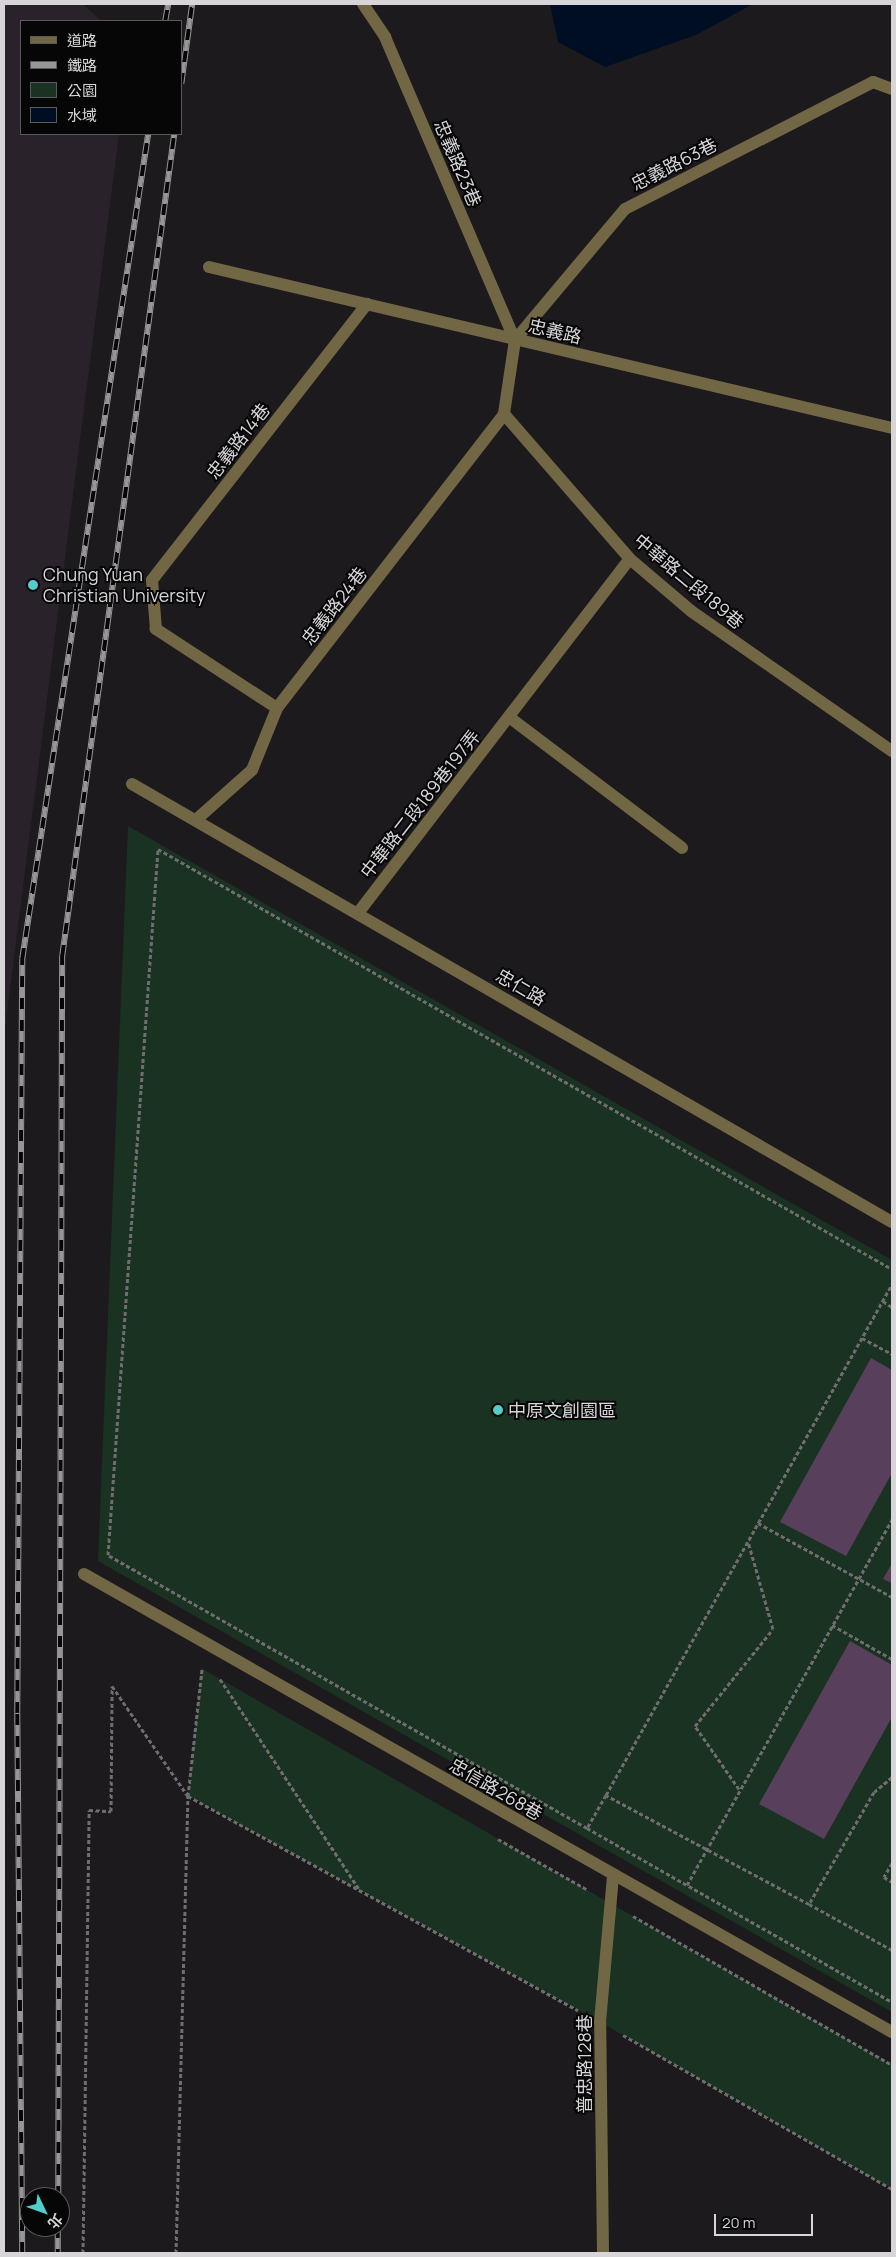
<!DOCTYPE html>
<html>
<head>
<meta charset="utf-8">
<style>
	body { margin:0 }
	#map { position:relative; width:896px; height:2257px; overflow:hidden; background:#1d1a1e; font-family:Manrope,"Noto Sans TC",sans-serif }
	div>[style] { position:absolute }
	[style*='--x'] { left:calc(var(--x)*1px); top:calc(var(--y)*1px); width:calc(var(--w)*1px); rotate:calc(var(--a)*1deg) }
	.built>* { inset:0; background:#29222a }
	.green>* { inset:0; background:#1a3222 }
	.water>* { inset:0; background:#000e24 }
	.building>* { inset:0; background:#583f5b }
	.path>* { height:3px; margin-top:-1.5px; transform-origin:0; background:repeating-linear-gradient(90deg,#6f6d70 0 4px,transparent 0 6.5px) }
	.minor>* { height:12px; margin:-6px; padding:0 6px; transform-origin:6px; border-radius:6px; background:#726744 }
	.rail>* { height:5.5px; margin-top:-2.75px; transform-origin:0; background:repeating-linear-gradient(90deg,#070607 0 11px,#979598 0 22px); box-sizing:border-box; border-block:1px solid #979598 }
	.dots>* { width:14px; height:14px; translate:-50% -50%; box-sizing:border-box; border:2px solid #070607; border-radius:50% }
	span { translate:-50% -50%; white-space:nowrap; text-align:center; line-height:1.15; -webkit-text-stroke:4px #070607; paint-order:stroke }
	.street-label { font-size:18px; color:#d7d5d8 }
	.poi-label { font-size:18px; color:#d7d5d8 }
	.left { translate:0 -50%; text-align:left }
	.frame { position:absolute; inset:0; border:5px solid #d7d5d8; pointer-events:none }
	.legend { position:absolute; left:20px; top:20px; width:162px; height:115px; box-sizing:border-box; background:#070607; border:1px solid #5a595b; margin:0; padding:6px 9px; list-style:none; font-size:15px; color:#d7d5d8 }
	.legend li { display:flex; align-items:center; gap:10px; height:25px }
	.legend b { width:25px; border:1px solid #5a595b }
	.north { position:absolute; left:20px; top:2187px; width:50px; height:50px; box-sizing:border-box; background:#070607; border:1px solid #5a595b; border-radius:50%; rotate:132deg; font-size:14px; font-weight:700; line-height:20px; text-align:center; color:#d7d5d8 }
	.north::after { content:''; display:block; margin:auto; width:18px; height:22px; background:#52cdcc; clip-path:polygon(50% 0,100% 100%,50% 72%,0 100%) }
	.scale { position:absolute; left:714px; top:2214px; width:99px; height:22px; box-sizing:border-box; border:2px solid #d7d5d8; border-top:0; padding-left:6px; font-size:15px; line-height:18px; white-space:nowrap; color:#d7d5d8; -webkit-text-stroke:4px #070607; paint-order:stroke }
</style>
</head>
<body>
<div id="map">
	<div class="built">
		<i style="clip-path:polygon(4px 4px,83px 4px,101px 21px,21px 21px,21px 134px,119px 134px,4px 1036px)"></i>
	</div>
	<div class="green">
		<i style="clip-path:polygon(128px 826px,892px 1260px,892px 2012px,98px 1561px)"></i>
		<i style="clip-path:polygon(201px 1668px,892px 2065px,892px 2189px,600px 2022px,188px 1796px)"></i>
	</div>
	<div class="water">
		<i style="clip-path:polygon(550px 4px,753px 4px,696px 35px,605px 67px,558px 42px)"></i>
	</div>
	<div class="building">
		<i style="clip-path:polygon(871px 1358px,892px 1370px,892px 1473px,846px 1556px,780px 1522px)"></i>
		<i style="clip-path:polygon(892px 1563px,892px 1583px,883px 1579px)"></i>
		<i style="clip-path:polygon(850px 1641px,892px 1665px,892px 1717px,824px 1839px,759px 1804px)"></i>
	</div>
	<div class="path">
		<i style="--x:883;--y:1301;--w:11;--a:34"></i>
		<i style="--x:862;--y:1338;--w:34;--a:28"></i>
		<i style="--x:758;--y:1523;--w:153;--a:28.9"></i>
		<i style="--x:832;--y:1625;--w:69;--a:29.5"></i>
		<i style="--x:220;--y:1679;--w:252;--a:56.5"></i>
		<i style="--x:892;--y:1777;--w:23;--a:140"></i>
		<i style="--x:874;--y:1792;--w:129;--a:120.1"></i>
		<i style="--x:809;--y:1904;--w:95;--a:29"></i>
		<i style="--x:739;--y:1789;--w:77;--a:-124.9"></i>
		<i style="--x:695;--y:1726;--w:124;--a:-51.2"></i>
		<i style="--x:773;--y:1629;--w:91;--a:-105.9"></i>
		<i style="--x:606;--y:1795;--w:586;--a:-60.76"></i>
		<i style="--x:587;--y:1828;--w:351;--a:29.7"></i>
		<i style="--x:498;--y:1839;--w:103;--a:29.5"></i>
		<i style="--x:892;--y:1863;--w:16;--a:120"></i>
		<i style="--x:884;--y:1877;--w:9;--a:32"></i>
		<i style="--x:687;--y:1885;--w:420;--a:-60.7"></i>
		<i style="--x:809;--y:1904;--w:230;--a:-151.8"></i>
		<i style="--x:606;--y:1795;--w:38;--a:120"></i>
		<i style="--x:587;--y:1828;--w:551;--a:-150.32"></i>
		<i style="--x:108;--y:1555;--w:708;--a:-85.95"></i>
		<i style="--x:158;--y:849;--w:846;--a:29.78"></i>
		<i style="--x:633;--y:1916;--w:299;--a:29.9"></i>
		<i style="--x:623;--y:2035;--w:310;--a:29.8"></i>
		<i style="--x:83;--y:2253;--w:443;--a:-89.2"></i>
		<i style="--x:89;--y:1810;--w:22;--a:3"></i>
		<i style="--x:111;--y:1811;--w:125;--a:-89.5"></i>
		<i style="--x:112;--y:1686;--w:134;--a:55.4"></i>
		<i style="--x:188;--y:1796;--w:445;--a:28.8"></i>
		<i style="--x:176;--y:2253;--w:457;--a:-88.5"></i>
		<i style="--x:188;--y:1796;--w:128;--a:-83.7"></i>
	</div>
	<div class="minor">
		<i style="--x:363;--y:4;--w:40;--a:56"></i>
		<i style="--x:385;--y:37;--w:330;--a:66.8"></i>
		<i style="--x:209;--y:267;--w:702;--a:13.26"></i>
		<i style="--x:515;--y:340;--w:75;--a:98.5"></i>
		<i style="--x:504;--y:414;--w:192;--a:49"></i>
		<i style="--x:630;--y:559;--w:80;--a:40.4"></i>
		<i style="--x:691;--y:611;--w:245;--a:34.9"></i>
		<i style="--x:515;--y:340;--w:171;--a:-50"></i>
		<i style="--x:625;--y:209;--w:279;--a:-27.1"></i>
		<i style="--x:873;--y:82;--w:20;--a:20"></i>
		<i style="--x:277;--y:708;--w:145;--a:-146.9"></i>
		<i style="--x:156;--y:629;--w:49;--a:-94.7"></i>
		<i style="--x:152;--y:580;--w:350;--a:-52.1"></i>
		<i style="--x:509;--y:717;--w:217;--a:37.1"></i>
		<i style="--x:132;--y:784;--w:877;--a:29.96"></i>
		<i style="--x:197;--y:819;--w:74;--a:-41.7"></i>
		<i style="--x:252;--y:770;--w:67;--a:-68"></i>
		<i style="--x:277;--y:708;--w:371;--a:-52.3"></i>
		<i style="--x:358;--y:913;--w:446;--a:-52.5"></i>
		<i style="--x:84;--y:1574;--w:929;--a:29.55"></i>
		<i style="--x:603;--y:2253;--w:231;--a:-90.7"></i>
		<i style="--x:600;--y:2022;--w:147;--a:-84.9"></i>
	</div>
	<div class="rail">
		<i style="--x:165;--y:21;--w:17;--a:-80"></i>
		<i style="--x:181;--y:84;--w:81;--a:-82.2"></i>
		<i style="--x:58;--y:2197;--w:1241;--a:-89.82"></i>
		<i style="--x:62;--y:956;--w:830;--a:-82.24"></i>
		<i style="--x:58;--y:2227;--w:26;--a:90"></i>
		<i style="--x:22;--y:2253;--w:540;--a:-90.53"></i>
		<i style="--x:17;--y:1713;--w:754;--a:-89.62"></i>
		<i style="--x:22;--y:959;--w:835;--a:-81.32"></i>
	</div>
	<div class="dots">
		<i style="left:33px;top:585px;background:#52cdcc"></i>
		<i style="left:498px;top:1410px;background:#52cdcc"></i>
	</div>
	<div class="street-label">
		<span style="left:458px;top:163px;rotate:67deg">忠義路23巷</span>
		<span style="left:674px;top:164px;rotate:-27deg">忠義路63巷</span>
		<span style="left:555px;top:331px;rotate:13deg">忠義路</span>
		<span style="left:238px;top:441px;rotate:-52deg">忠義路14巷</span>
		<span style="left:689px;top:581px;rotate:40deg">中華路二段189巷</span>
		<span style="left:334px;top:606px;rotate:-52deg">忠義路24巷</span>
		<span style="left:420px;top:804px;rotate:-52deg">中華路二段189巷197弄</span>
		<span style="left:521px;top:987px;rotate:30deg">忠仁路</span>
		<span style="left:496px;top:1789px;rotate:30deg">忠信路268巷</span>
		<span style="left:584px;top:2064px;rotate:-90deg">普忠路128巷</span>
	</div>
	<div class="poi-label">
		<span class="left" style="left:43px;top:585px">Chung Yuan<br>Christian University</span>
		<span class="left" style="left:508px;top:1410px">中原文創園區</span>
	</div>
	<div class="frame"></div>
	<ul class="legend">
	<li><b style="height:6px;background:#726744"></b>道路</li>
	<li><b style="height:6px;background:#979598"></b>鐵路</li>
	<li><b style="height:14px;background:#1a3222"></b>公園</li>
	<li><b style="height:14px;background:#000e24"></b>水域</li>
	</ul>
	<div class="north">北</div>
	<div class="scale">20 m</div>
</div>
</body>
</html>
